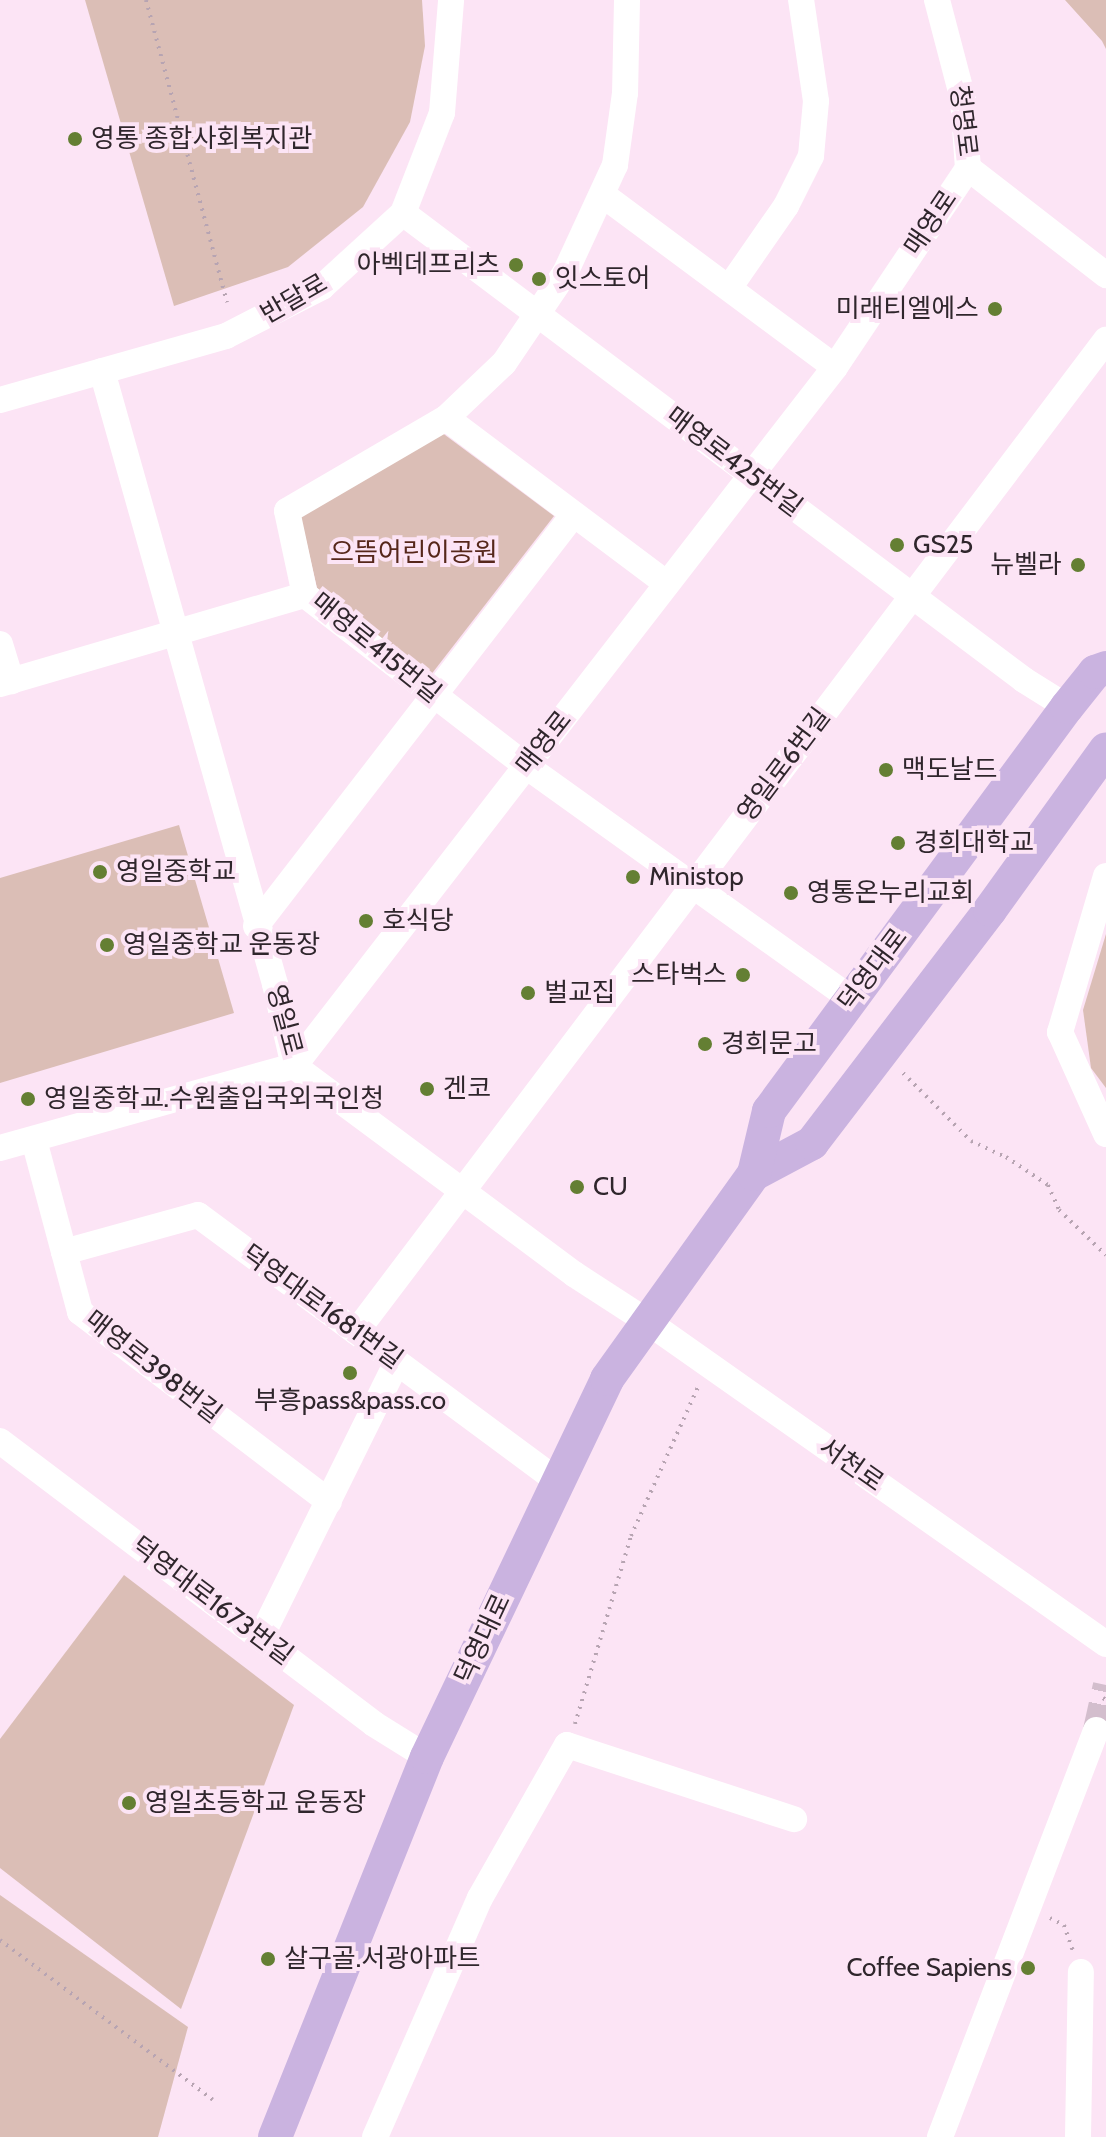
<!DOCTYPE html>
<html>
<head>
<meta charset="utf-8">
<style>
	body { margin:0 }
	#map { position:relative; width:1106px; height:2137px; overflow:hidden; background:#fce4f5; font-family:Cabin,"Noto Sans KR",sans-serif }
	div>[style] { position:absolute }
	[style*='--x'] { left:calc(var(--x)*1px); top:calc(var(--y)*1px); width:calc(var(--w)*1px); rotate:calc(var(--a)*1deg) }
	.green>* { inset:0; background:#dbbeb6 }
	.minor-tunnel>* { height:26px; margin-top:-13px; transform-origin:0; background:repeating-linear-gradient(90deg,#d3becd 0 26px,transparent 0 39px) }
	.path>* { height:4px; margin-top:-2px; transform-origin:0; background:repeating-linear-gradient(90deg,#b7a4b2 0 2px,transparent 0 8px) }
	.minor>* { height:26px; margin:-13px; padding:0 13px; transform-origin:13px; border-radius:13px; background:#fff }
	.major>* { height:34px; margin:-17px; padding:0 17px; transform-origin:17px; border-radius:17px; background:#cab3e0 }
	.dots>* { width:22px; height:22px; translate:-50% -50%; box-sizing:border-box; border:4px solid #fce4f5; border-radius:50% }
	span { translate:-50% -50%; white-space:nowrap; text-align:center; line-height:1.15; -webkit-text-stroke:8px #fce4f5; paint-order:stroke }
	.street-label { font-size:26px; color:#2f262c }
	.poi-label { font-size:26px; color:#2f262c }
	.left { translate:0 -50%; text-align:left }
	.right { translate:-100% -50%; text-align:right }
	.park-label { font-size:26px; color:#56271b }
</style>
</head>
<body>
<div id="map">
	<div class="green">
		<i style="clip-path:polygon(85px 0,422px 0,425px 46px,410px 122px,363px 207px,288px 267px,174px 306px)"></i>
		<i style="clip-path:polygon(1065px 0,1106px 0,1106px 49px,1102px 41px)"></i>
		<i style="clip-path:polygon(441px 432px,554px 516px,430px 676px,317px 588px,300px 514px)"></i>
		<i style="clip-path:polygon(179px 825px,234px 1013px,0 1083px,0 878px)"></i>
		<i style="clip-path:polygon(1106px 934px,1106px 1088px,1091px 1068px,1083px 1010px)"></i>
		<i style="clip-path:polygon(124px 1575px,294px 1705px,181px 2009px,0 1868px,0 1739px)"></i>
		<i style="clip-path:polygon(0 1895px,188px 2027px,158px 2137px,0 2137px)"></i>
	</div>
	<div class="minor-tunnel">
		<i style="--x:1096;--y:1730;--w:46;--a:-77.5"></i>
	</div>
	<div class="path">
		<i style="--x:146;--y:0;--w:313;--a:75"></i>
		<i style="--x:903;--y:1073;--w:96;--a:45"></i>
		<i style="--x:971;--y:1141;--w:38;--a:25"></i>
		<i style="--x:1006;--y:1157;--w:50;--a:33.7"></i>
		<i style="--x:1048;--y:1185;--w:27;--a:66"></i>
		<i style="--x:1059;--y:1210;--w:65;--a:43.8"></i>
		<i style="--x:1103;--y:1698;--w:4;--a:34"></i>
		<i style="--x:575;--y:1724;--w:196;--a:-73.4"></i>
		<i style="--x:631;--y:1536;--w:163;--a:-65.8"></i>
		<i style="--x:1050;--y:1918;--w:16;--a:27"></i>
		<i style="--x:1064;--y:1925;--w:28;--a:71"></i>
		<i style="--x:0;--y:1940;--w:266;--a:36.9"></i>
	</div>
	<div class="minor">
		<i style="--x:627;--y:0;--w:93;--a:91.2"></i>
		<i style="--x:625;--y:93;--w:73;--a:97.9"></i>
		<i style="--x:615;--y:165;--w:119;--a:114.8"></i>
		<i style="--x:565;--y:273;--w:109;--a:124.1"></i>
		<i style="--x:504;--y:363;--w:80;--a:136.5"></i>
		<i style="--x:446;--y:418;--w:184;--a:149.7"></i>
		<i style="--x:287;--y:511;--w:86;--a:77.9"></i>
		<i style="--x:305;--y:595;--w:279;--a:37.7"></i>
		<i style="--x:526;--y:766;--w:400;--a:35.6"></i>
		<i style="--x:937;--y:0;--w:102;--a:75.3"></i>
		<i style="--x:963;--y:99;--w:69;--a:85.9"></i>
		<i style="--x:968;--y:168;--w:175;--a:37.8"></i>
		<i style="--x:603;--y:195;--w:289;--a:36.6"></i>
		<i style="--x:403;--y:213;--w:777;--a:36.94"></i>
		<i style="--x:1024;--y:680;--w:51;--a:32.1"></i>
		<i style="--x:729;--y:288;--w:100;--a:-55.2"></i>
		<i style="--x:786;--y:206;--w:56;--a:-63.4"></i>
		<i style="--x:811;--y:156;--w:55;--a:-84.8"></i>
		<i style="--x:816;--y:101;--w:102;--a:-98.4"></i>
		<i style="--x:102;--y:371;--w:637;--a:74.24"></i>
		<i style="--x:275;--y:984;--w:84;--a:77"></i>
		<i style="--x:294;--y:1066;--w:349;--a:36.6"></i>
		<i style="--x:574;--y:1274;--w:88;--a:33"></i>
		<i style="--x:648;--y:1322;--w:560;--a:35.11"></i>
		<i style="--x:0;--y:400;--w:235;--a:-15.8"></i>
		<i style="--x:226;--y:336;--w:108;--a:-27"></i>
		<i style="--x:322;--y:287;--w:110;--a:-42.4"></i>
		<i style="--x:403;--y:213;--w:107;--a:-68.7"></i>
		<i style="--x:442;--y:113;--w:113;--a:-85.4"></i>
		<i style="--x:446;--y:418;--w:276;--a:36.9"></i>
		<i style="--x:0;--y:644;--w:39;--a:73"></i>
		<i style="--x:0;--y:684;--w:318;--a:-16.3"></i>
		<i style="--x:1106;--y:876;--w:163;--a:106.4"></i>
		<i style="--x:1060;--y:1032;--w:112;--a:65.7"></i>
		<i style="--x:256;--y:926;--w:520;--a:-52.34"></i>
		<i style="--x:34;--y:1140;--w:178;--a:75"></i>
		<i style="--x:80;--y:1312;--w:313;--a:37.3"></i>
		<i style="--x:0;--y:1148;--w:305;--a:-15.6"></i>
		<i style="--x:294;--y:1066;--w:884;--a:-52.26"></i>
		<i style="--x:835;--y:367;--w:239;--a:-56.2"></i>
		<i style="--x:64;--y:1252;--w:139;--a:-15.4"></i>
		<i style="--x:198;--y:1215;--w:448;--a:36.5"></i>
		<i style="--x:356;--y:1332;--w:1244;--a:-52.91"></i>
		<i style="--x:0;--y:1441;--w:469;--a:37.1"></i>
		<i style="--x:374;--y:1724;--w:62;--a:31.9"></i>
		<i style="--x:261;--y:1637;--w:307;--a:-63.7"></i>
		<i style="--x:375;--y:2137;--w:261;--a:-66.3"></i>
		<i style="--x:480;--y:1898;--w:176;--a:-60.4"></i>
		<i style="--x:567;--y:1745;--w:239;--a:18.1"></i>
		<i style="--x:940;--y:2137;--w:436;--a:-69"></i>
		<i style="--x:1078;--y:2137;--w:165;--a:-89"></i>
	</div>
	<div class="major">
		<i style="--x:754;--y:1174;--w:66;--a:-28.1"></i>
		<i style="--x:812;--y:1143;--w:293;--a:-52.6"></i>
		<i style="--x:990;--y:910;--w:198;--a:-54.2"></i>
		<i style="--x:275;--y:2137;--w:409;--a:-68.2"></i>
		<i style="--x:427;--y:1757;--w:419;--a:-64.5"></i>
		<i style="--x:607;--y:1379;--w:252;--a:-54.4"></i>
		<i style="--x:754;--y:1174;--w:65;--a:-76.6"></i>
		<i style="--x:769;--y:1111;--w:502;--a:-53.59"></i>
		<i style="--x:1067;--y:707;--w:45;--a:-51.3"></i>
		<i style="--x:1095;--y:672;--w:12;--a:-20"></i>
	</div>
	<div class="dots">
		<i style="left:75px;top:139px;background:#647f33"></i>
		<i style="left:516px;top:265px;background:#647f33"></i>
		<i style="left:539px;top:279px;background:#647f33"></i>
		<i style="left:995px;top:309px;background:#647f33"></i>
		<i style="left:897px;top:545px;background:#647f33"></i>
		<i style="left:1078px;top:565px;background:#647f33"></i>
		<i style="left:886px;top:770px;background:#647f33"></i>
		<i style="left:898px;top:843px;background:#647f33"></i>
		<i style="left:100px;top:872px;background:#647f33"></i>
		<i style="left:633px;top:877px;background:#647f33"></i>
		<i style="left:791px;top:893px;background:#647f33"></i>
		<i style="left:366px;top:921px;background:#647f33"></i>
		<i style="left:107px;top:945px;background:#647f33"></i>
		<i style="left:743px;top:975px;background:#647f33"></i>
		<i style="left:528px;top:993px;background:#647f33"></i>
		<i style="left:705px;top:1044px;background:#647f33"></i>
		<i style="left:427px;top:1089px;background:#647f33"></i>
		<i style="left:28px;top:1099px;background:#647f33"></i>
		<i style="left:577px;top:1187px;background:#647f33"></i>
		<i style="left:350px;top:1373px;background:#647f33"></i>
		<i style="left:129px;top:1803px;background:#647f33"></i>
		<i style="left:268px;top:1959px;background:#647f33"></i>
		<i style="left:1028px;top:1968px;background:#647f33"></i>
	</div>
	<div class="street-label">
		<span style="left:963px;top:121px;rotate:83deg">청명로</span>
		<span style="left:931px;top:223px;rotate:-56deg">매영로</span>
		<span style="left:294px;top:299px;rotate:-30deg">반달로</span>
		<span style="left:734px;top:462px;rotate:37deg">매영로425번길</span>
		<span style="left:376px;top:648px;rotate:39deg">매영로415번길</span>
		<span style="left:544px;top:743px;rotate:-52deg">매영로</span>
		<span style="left:784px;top:765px;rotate:-53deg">영일로6번길</span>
		<span style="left:873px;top:970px;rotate:-53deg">덕영대로</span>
		<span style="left:284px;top:1020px;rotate:75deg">영일로</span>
		<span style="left:322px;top:1307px;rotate:36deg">덕영대로1681번길</span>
		<span style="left:153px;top:1367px;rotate:38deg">매영로398번길</span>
		<span style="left:851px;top:1465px;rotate:35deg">서천로</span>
		<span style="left:212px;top:1601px;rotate:37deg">덕영대로1673번길</span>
		<span style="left:483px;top:1639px;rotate:-65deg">덕영대로</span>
	</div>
	<div class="poi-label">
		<span class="left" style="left:91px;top:139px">영통 종합사회복지관</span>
		<span class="right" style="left:500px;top:265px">아벡데프리츠</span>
		<span class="left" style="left:555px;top:279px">잇스토어</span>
		<span class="right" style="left:979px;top:309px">미래티엘에스</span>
		<span class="left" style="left:913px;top:545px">GS25</span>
		<span class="right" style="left:1062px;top:565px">뉴벨라</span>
		<span class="left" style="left:902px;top:770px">맥도날드</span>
		<span class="left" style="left:914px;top:843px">경희대학교</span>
		<span class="left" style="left:116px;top:872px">영일중학교</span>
		<span class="left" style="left:649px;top:877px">Ministop</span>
		<span class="left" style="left:807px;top:893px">영통온누리교회</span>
		<span class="left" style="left:382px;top:921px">호식당</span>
		<span class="left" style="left:123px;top:945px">영일중학교 운동장</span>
		<span class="right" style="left:727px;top:975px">스타벅스</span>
		<span class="left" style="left:544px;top:993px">벌교집</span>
		<span class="left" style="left:721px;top:1044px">경희문고</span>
		<span class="left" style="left:443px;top:1089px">겐코</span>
		<span class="left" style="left:44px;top:1099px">영일중학교.수원출입국외국인청</span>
		<span class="left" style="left:593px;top:1187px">CU</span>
		<span style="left:350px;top:1401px">부흥pass&amp;pass.co</span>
		<span class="left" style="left:145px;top:1803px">영일초등학교 운동장</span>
		<span class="left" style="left:284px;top:1959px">살구골.서광아파트</span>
		<span class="right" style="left:1012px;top:1968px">Coffee Sapiens</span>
	</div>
	<div class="park-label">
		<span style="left:414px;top:553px">으뜸어린이공원</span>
	</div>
</div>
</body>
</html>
